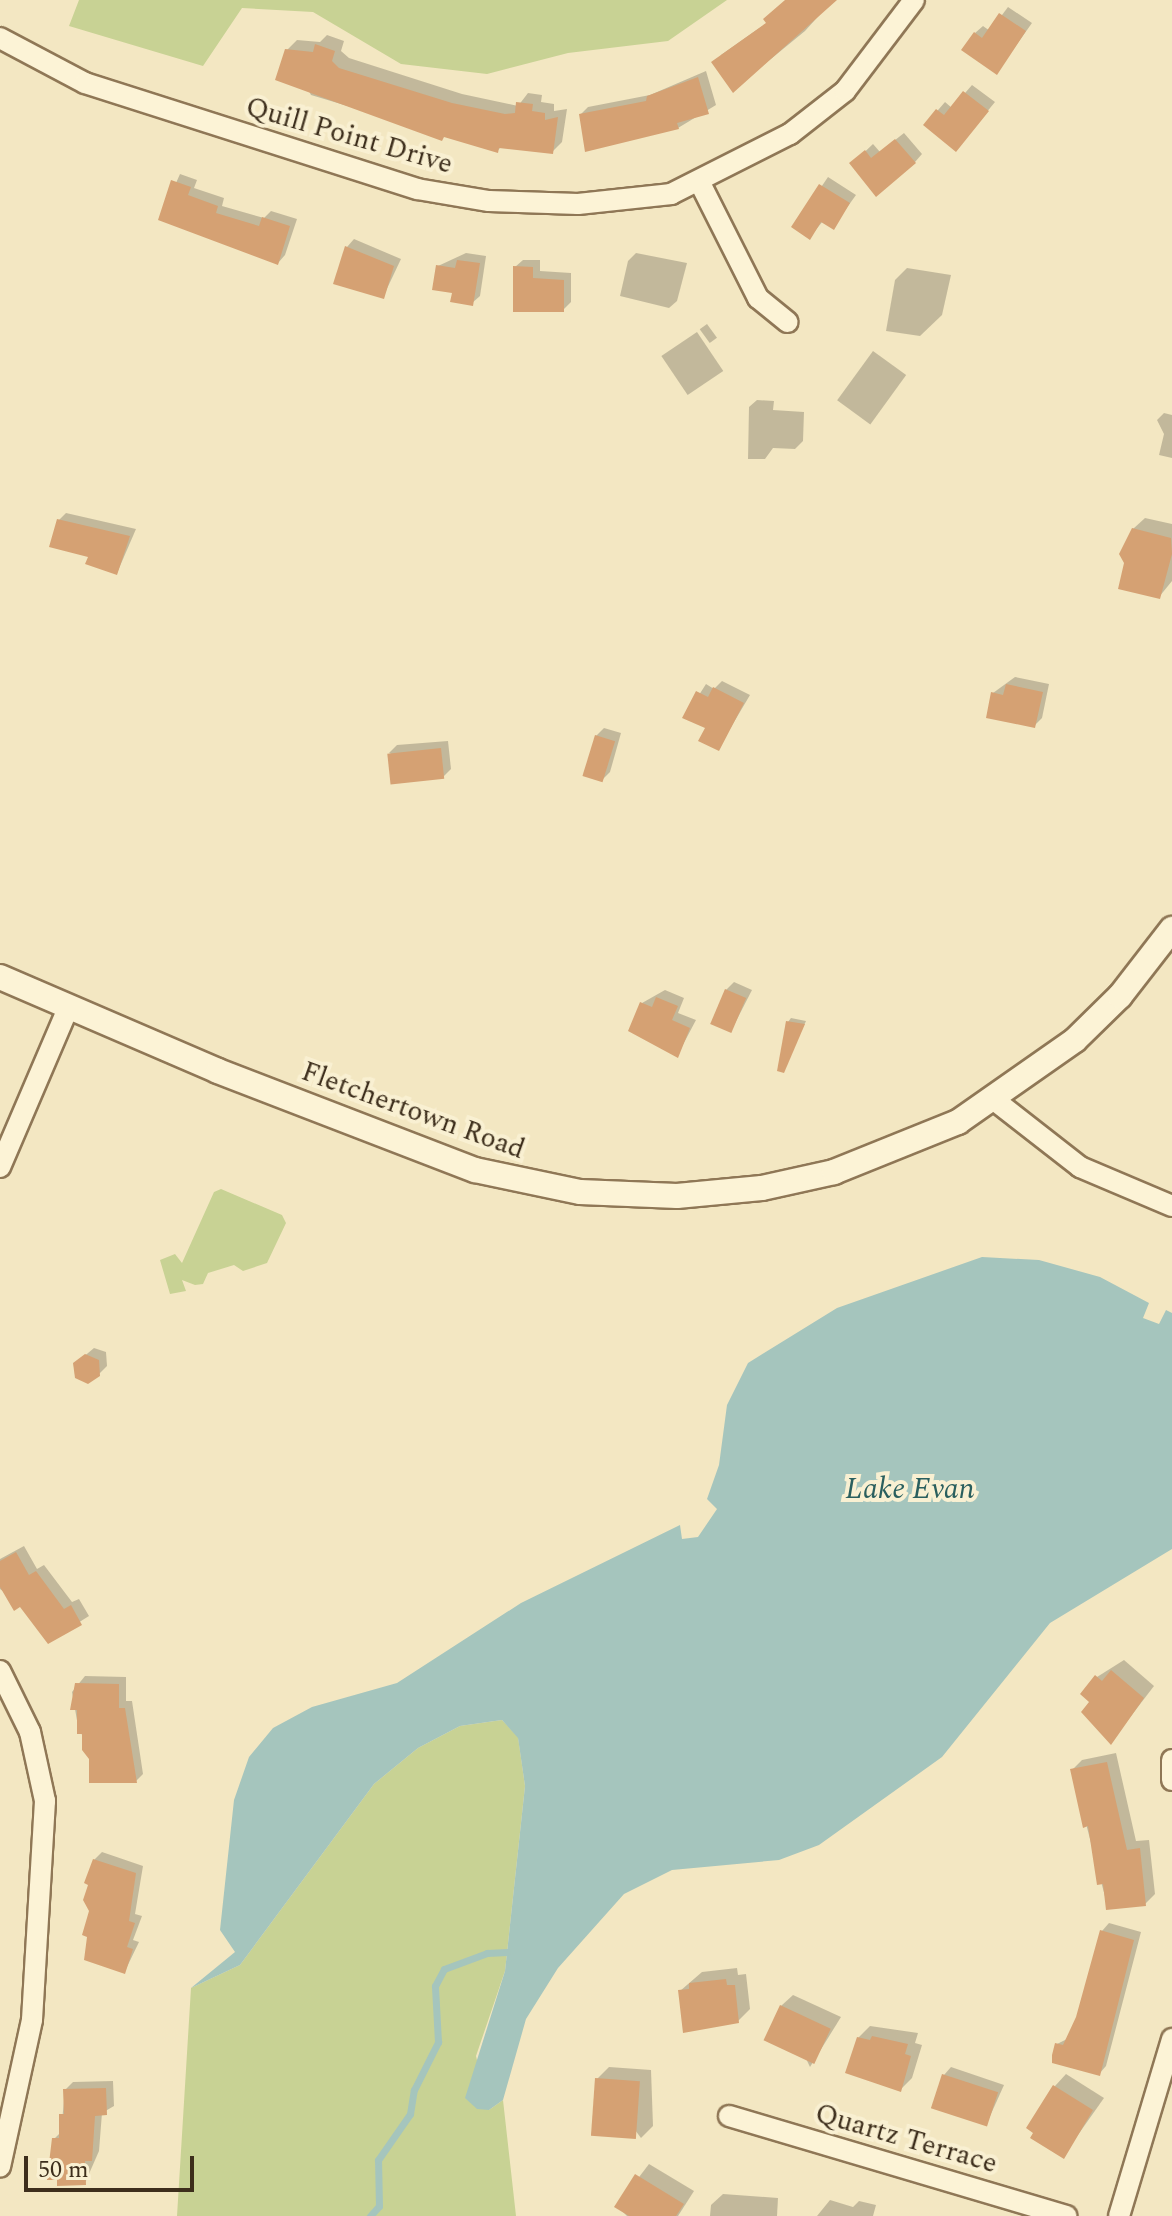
<!DOCTYPE html>
<html>
<head>
<meta charset="utf-8">
<style>
	body { margin:0 }
	#map { position:relative; width:1172px; height:2216px; overflow:hidden; background:#f3e7c2; font-family:Spectral,serif }
	div>[style] { position:absolute }
	[style*='--x'] { left:calc(var(--x)*1px); top:calc(var(--y)*1px); width:calc(var(--w)*1px); rotate:calc(var(--a)*1deg) }
	.green>* { inset:0; background:#c8d294 }
	.water>* { inset:0; background:#a5c5bd }
	.shadow>* { inset:0; background:#0003; transform-origin:0 0 }
	.stream>* { height:7px; margin:-3.5px; padding:0 3.5px; transform-origin:3.5px; border-radius:3.5px; background:#a5c5bd }
	.building>* { inset:0; background:#d5a173; transform-origin:0 0 }
	.roads { filter:drop-shadow(2px 0 #8f7756) drop-shadow(-2px 0 #8f7756) drop-shadow(0 2px #8f7756) drop-shadow(0 -2px #8f7756) }
	.minor>* { height:20px; margin:-10px; padding:0 10px; transform-origin:10px; border-radius:10px; background:#fcf3d6 }
	.tertiary>* { height:24px; margin:-12px; padding:0 12px; transform-origin:12px; border-radius:12px; background:#fcf3d6 }
	span { translate:-50% -50%; white-space:nowrap; text-align:center; line-height:1.15; -webkit-text-stroke:8px #f9f0d2; paint-order:stroke }
	.street-label { font-size:28px; color:#3d2e1c }
	.water-label { font-size:30px; color:#2a5f5e; font-style:italic }
	.scale { position:absolute; left:24px; top:2156px; width:170px; height:36px; box-sizing:border-box; border:4px solid #3d2e1c; border-top:0; padding-left:10px; font-size:24px; line-height:28px; white-space:nowrap; color:#3d2e1c; -webkit-text-stroke:6px #f9f0d2; paint-order:stroke }
</style>
</head>
<body>
<div id="map">
	<div class="green">
		<i style="clip-path:polygon(79px 0,727px 0,668px 41px,568px 53px,487px 74px,401px 64px,313px 12px,242px 8px,203px 66px,69px 26px)"></i>
		<i style="clip-path:polygon(221px 1189px,282px 1215px,286px 1223px,267px 1263px,243px 1271px,234px 1265px,208px 1273px,203px 1284px,195px 1285px,182px 1280px,186px 1291px,170px 1294px,160px 1260px,175px 1254px,182px 1263px,214px 1192px)"></i>
		<i style="clip-path:polygon(502px 1720px,518px 1737px,525px 1786px,505px 1971px,476px 2056px,489px 2110px,503px 2100px,516px 2216px,177px 2216px,191px 1988px,240px 1965px,374px 1784px,418px 1748px,460px 1726px)"></i>
	</div>
	<div class="water">
		<i style="clip-path:polygon(982px 1257px,1039px 1260px,1100px 1277px,1149px 1303px,1143px 1318px,1159px 1324px,1166px 1310px,1172px 1313px,1172px 1549px,1050px 1623px,942px 1757px,819px 1845px,779px 1860px,672px 1870px,624px 1894px,558px 1968px,526px 2019px,503px 2100px,489px 2110px,477px 2109px,465px 2098px,505px 1971px,525px 1786px,518px 1738px,502px 1720px,460px 1726px,418px 1748px,374px 1784px,240px 1965px,191px 1988px,235px 1952px,220px 1930px,234px 1800px,249px 1757px,273px 1728px,312px 1707px,397px 1683px,521px 1603px,680px 1525px,682px 1539px,698px 1537px,717px 1509px,707px 1499px,719px 1465px,727px 1405px,748px 1363px,837px 1308px)"></i>
	</div>
	<div class="shadow">
		<i style="clip-path:polygon(786px 0,833px 0,805px 31px,733px 90px,721px 55px,768px 22px)"></i>
		<i style="clip-path:polygon(1008px 7px,1032px 23px,997px 72px,975px 33px,983px 26px,990px 31px)"></i>
		<i style="clip-path:polygon(327px 35px,344px 41px,341px 51px,349px 58px,462px 94px,518px 106px,528px 93px,542px 95px,541px 102px,554px 104px,554px 111px,567px 109px,562px 142px,552px 152px,502px 146px,497px 151px,311px 95px,287px 50px,297px 40px,320px 42px)"></i>
		<i style="clip-path:polygon(706px 71px,716px 105px,678px 128px,581px 114px,588px 107px,650px 95px)"></i>
		<i style="clip-path:polygon(972px 85px,995px 102px,963px 141px,926px 124px,945px 102px,952px 108px)"></i>
		<i style="clip-path:polygon(904px 133px,922px 154px,915px 162px,852px 164px,873px 144px,880px 152px)"></i>
		<i style="clip-path:polygon(180px 174px,197px 180px,194px 188px,224px 198px,222px 206px,264px 218px,271px 211px,297px 219px,285px 255px,278px 263px,160px 219px)"></i>
		<i style="clip-path:polygon(828px 177px,856px 195px,833px 227px,823px 221px,810px 237px,794px 227px)"></i>
		<i style="clip-path:polygon(354px 239px,401px 259px,383px 297px,347px 247px)"></i>
		<i style="clip-path:polygon(466px 253px,486px 256px,480px 296px,472px 303px,454px 292px,438px 266px)"></i>
		<i style="clip-path:polygon(636px 253px,687px 263px,677px 301px,669px 308px,620px 296px,628px 261px)"></i>
		<i style="clip-path:polygon(523px 260px,540px 260px,540px 271px,571px 273px,571px 302px,563px 310px,515px 267px)"></i>
		<i style="clip-path:polygon(907px 268px,951px 275px,942px 315px,920px 336px,886px 331px,895px 280px)"></i>
		<i style="left:707px;top:324px;width:17px;height:9px;rotate:54deg"></i>
		<i style="left:697px;top:332px;width:47px;height:43px;rotate:56deg"></i>
		<i style="left:873px;top:351px;width:41px;height:61px;rotate:36deg"></i>
		<i style="clip-path:polygon(757px 400px,774px 401px,773px 410px,804px 412px,803px 441px,795px 449px,773px 448px,765px 459px,748px 459px,749px 407px)"></i>
		<i style="clip-path:polygon(1164px 413px,1172px 415px,1172px 458px,1159px 455px,1164px 434px,1157px 420px)"></i>
		<i style="clip-path:polygon(66px 513px,136px 529px,117px 573px,90px 556px,59px 520px)"></i>
		<i style="clip-path:polygon(1145px 518px,1172px 524px,1172px 581px,1159px 597px,1133px 529px)"></i>
		<i style="clip-path:polygon(1015px 677px,1049px 684px,1042px 718px,1034px 726px,993px 693px)"></i>
		<i style="clip-path:polygon(722px 681px,750px 695px,718px 749px,708px 727px,685px 717px,706px 684px,714px 689px)"></i>
		<i style="clip-path:polygon(604px 728px,621px 733px,610px 772px,602px 780px,596px 736px)"></i>
		<i style="clip-path:polygon(448px 741px,451px 769px,443px 777px,389px 753px,397px 745px)"></i>
		<i style="clip-path:polygon(734px 982px,752px 990px,731px 1031px,726px 990px)"></i>
		<i style="clip-path:polygon(665px 990px,684px 998px,678px 1013px,696px 1020px,677px 1056px,642px 1003px)"></i>
		<i style="clip-path:polygon(791px 1018px,806px 1021px,783px 1071px,788px 1022px)"></i>
		<i style="clip-path:polygon(94px 1348px,106px 1352px,107px 1366px,99px 1374px,75px 1364px)"></i>
		<i style="clip-path:polygon(24px 1546px,37px 1569px,44px 1565px,72px 1602px,79px 1599px,89px 1616px,49px 1641px,21px 1604px,0 1589px,0 1559px)"></i>
		<i style="clip-path:polygon(1124px 1660px,1154px 1686px,1111px 1742px,1092px 1701px,1097px 1677px)"></i>
		<i style="clip-path:polygon(85px 1676px,126px 1677px,126px 1701px,132px 1701px,143px 1774px,136px 1781px,79px 1732px,72px 1692px)"></i>
		<i style="clip-path:polygon(1116px 1753px,1136px 1841px,1149px 1840px,1155px 1894px,1145px 1904px,1108px 1908px,1072px 1770px,1082px 1760px)"></i>
		<i style="clip-path:polygon(102px 1852px,143px 1866px,135px 1914px,142px 1916px,133px 1940px,139px 1942px,125px 1971px,92px 1911px,94px 1860px)"></i>
		<i style="clip-path:polygon(1109px 1923px,1141px 1932px,1106px 2066px,1099px 2074px,1057px 2044px,1069px 2038px,1078px 2018px,1102px 1931px)"></i>
		<i style="clip-path:polygon(737px 1968px,738px 1975px,746px 1974px,750px 2009px,738px 2021px,680px 1991px,702px 1972px)"></i>
		<i style="clip-path:polygon(793px 1995px,841px 2017px,810px 2067px,781px 2006px)"></i>
		<i style="clip-path:polygon(870px 2026px,918px 2033px,915px 2043px,922px 2045px,912px 2078px,900px 2090px,858px 2038px)"></i>
		<i style="clip-path:polygon(609px 2067px,651px 2070px,653px 2126px,641px 2138px,597px 2079px)"></i>
		<i style="clip-path:polygon(951px 2067px,1004px 2085px,986px 2125px,944px 2075px)"></i>
		<i style="clip-path:polygon(1066px 2074px,1104px 2098px,1063px 2156px,1055px 2086px)"></i>
		<i style="clip-path:polygon(113px 2081px,114px 2106px,102px 2113px,99px 2151px,85px 2183px,54px 2139px,61px 2132px,65px 2090px,73px 2082px)"></i>
		<i style="clip-path:polygon(649px 2164px,694px 2191px,678px 2216px,627px 2216px,617px 2206px)"></i>
		<i style="clip-path:polygon(723px 2194px,778px 2198px,777px 2216px,710px 2216px,711px 2205px)"></i>
		<i style="clip-path:polygon(830px 2200px,853px 2207px,859px 2201px,876px 2205px,873px 2216px,817px 2216px)"></i>
	</div>
	<div class="stream">
		<i style="--x:370;--y:2216;--w:13;--a:-48"></i>
		<i style="--x:379;--y:2206;--w:46;--a:-91.2"></i>
		<i style="--x:378;--y:2160;--w:56;--a:-55.2"></i>
		<i style="--x:410;--y:2114;--w:24;--a:-81"></i>
		<i style="--x:414;--y:2090;--w:54;--a:-63.4"></i>
		<i style="--x:438;--y:2042;--w:56;--a:-93.1"></i>
		<i style="--x:435;--y:1986;--w:19;--a:-62"></i>
		<i style="--x:444;--y:1969;--w:46;--a:-20.4"></i>
		<i style="--x:487;--y:1953;--w:20;--a:-3"></i>
	</div>
	<div class="building">
		<i style="clip-path:polygon(785px 0,837px 0,733px 93px,711px 62px,766px 23px,763px 19px)"></i>
		<i style="clip-path:polygon(999px 13px,1026px 31px,997px 75px,961px 50px,974px 32px,982px 38px)"></i>
		<i style="clip-path:polygon(315px 44px,335px 51px,332px 61px,339px 68px,452px 103px,505px 114px,515px 113px,516px 102px,533px 104px,532px 111px,545px 113px,545px 120px,558px 117px,553px 154px,499px 148px,498px 153px,444px 137px,442px 141px,275px 80px,285px 49px,313px 52px)"></i>
		<i style="clip-path:polygon(698px 77px,709px 114px,677px 123px,679px 129px,585px 152px,579px 114px,646px 101px,647px 96px)"></i>
		<i style="clip-path:polygon(963px 91px,989px 111px,956px 152px,923px 125px,936px 109px,944px 115px)"></i>
		<i style="clip-path:polygon(895px 139px,916px 163px,876px 197px,849px 163px,865px 150px,871px 158px)"></i>
		<i style="clip-path:polygon(171px 180px,191px 187px,188px 195px,218px 206px,216px 213px,259px 226px,262px 217px,290px 226px,278px 265px,158px 220px)"></i>
		<i style="clip-path:polygon(819px 184px,850px 203px,834px 230px,821px 222px,810px 240px,791px 227px)"></i>
		<i style="clip-path:polygon(345px 246px,394px 266px,384px 299px,333px 284px)"></i>
		<i style="clip-path:polygon(457px 260px,480px 263px,473px 306px,450px 302px,452px 293px,432px 290px,436px 265px,455px 268px)"></i>
		<i style="clip-path:polygon(513px 266px,533px 267px,533px 278px,564px 280px,564px 312px,513px 312px)"></i>
		<i style="clip-path:polygon(57px 519px,130px 536px,117px 575px,85px 564px,88px 557px,49px 547px)"></i>
		<i style="clip-path:polygon(1132px 528px,1171px 538px,1172px 554px,1160px 599px,1118px 589px,1124px 563px,1119px 554px)"></i>
		<i style="clip-path:polygon(1006px 684px,1043px 692px,1035px 728px,986px 718px,991px 692px,1003px 695px)"></i>
		<i style="clip-path:polygon(713px 687px,744px 703px,719px 751px,698px 741px,705px 728px,682px 718px,696px 691px,708px 697px)"></i>
		<i style="left:595px;top:735px;width:21px;height:43px;rotate:17deg"></i>
		<i style="left:441px;top:748px;width:31px;height:54px;rotate:84deg"></i>
		<i style="left:725px;top:989px;width:23px;height:38px;rotate:23deg"></i>
		<i style="clip-path:polygon(656px 997px,678px 1006px,672px 1020px,690px 1028px,678px 1058px,628px 1031px,640px 1002px,652px 1007px)"></i>
		<i style="clip-path:polygon(786px 1021px,805px 1024px,784px 1073px,777px 1071px)"></i>
		<i style="clip-path:polygon(85px 1354px,99px 1360px,100px 1376px,88px 1384px,75px 1378px,73px 1363px)"></i>
		<i style="clip-path:polygon(16px 1552px,29px 1575px,36px 1571px,64px 1609px,71px 1605px,82px 1625px,48px 1644px,20px 1607px,14px 1611px,0 1587px,0 1561px)"></i>
		<i style="clip-path:polygon(1111px 1670px,1144px 1698px,1111px 1745px,1081px 1712px,1089px 1702px,1080px 1694px,1095px 1675px,1102px 1681px)"></i>
		<i style="clip-path:polygon(75px 1683px,119px 1684px,119px 1708px,125px 1708px,137px 1783px,89px 1783px,89px 1759px,82px 1750px,82px 1734px,77px 1734px,77px 1710px,70px 1710px)"></i>
		<i style="clip-path:polygon(1107px 1762px,1127px 1850px,1140px 1848px,1146px 1906px,1106px 1910px,1103px 1884px,1097px 1885px,1088px 1826px,1083px 1828px,1070px 1769px)"></i>
		<i style="clip-path:polygon(93px 1859px,136px 1873px,129px 1921px,135px 1923px,127px 1947px,133px 1949px,125px 1974px,84px 1960px,87px 1937px,82px 1935px,89px 1911px,83px 1900px,88px 1885px,84px 1883px)"></i>
		<i style="clip-path:polygon(1100px 1930px,1134px 1940px,1100px 2076px,1052px 2063px,1052px 2055px,1055px 2043px,1063px 2045px,1076px 2017px)"></i>
		<i style="clip-path:polygon(726px 1979px,727px 1985px,735px 1985px,739px 2023px,683px 2033px,678px 1990px,689px 1989px,689px 1983px)"></i>
		<i style="left:780px;top:2005px;width:56px;height:39px;rotate:25deg"></i>
		<i style="clip-path:polygon(872px 2036px,908px 2044px,905px 2054px,911px 2056px,901px 2092px,845px 2073px,857px 2037px,870px 2040px)"></i>
		<i style="left:942px;top:2074px;width:59px;height:36px;rotate:18deg"></i>
		<i style="left:595px;top:2078px;width:45px;height:58px;rotate:4deg"></i>
		<i style="clip-path:polygon(1053px 2085px,1093px 2110px,1064px 2159px,1030px 2138px,1033px 2133px,1026px 2128px)"></i>
		<i style="clip-path:polygon(106px 2088px,107px 2115px,95px 2116px,92px 2161px,85px 2161px,86px 2185px,57px 2186px,57px 2180px,47px 2180px,52px 2138px,59px 2138px,59px 2114px,64px 2114px,63px 2089px)"></i>
		<i style="clip-path:polygon(635px 2174px,684px 2204px,676px 2216px,629px 2216px,614px 2207px)"></i>
	</div>
	<div class="roads">
		<div class="minor">
			<i style="--x:0;--y:38;--w:96;--a:27.9"></i>
			<i style="--x:85;--y:83;--w:349;--a:17.7"></i>
			<i style="--x:417;--y:189;--w:73;--a:9.5"></i>
			<i style="--x:489;--y:201;--w:89;--a:1.9"></i>
			<i style="--x:578;--y:204;--w:94;--a:-6.1"></i>
			<i style="--x:671;--y:194;--w:133;--a:-26.8"></i>
			<i style="--x:790;--y:134;--w:70;--a:-38"></i>
			<i style="--x:845;--y:91;--w:114;--a:-52.8"></i>
			<i style="--x:700;--y:183;--w:129;--a:63.2"></i>
			<i style="--x:758;--y:298;--w:38;--a:39"></i>
			<i style="--x:993;--y:1099;--w:110;--a:38"></i>
			<i style="--x:1080;--y:1167;--w:100;--a:23"></i>
			<i style="--x:0;--y:1167;--w:173;--a:-66.8"></i>
			<i style="--x:0;--y:1671;--w:68;--a:63.8"></i>
			<i style="--x:30;--y:1732;--w:71;--a:77.7"></i>
			<i style="--x:45;--y:1801;--w:219;--a:93.4"></i>
			<i style="--x:32;--y:2020;--w:150;--a:102.3"></i>
			<i style="--x:1172;--y:1760;--w:20;--a:90"></i>
			<i style="--x:729;--y:2116;--w:352;--a:16.5"></i>
			<i style="--x:1119;--y:2216;--w:185;--a:-73.3"></i>
		</div>
		<div class="tertiary">
			<i style="--x:0;--y:977;--w:237;--a:23.3"></i>
			<i style="--x:218;--y:1071;--w:275;--a:21.1"></i>
			<i style="--x:475;--y:1170;--w:107;--a:11.8"></i>
			<i style="--x:580;--y:1192;--w:97;--a:2.4"></i>
			<i style="--x:677;--y:1196;--w:85;--a:-5.4"></i>
			<i style="--x:762;--y:1188;--w:74;--a:-12.5"></i>
			<i style="--x:834;--y:1172;--w:134;--a:-22"></i>
			<i style="--x:958;--y:1122;--w:143;--a:-35"></i>
			<i style="--x:1075;--y:1040;--w:63;--a:-44.4"></i>
			<i style="--x:1120;--y:996;--w:85;--a:-52.2"></i>
		</div>
	</div>
	<div class="street-label">
		<span style="left:349px;top:136px;rotate:16deg">Quill Point Drive</span>
		<span style="left:413px;top:1111px;rotate:20deg">Fletchertown Road</span>
		<span style="left:906px;top:2139px;rotate:16deg">Quartz Terrace</span>
	</div>
	<div class="water-label">
		<span style="left:910px;top:1489px">Lake Evan</span>
	</div>
	<div class="scale">50 m</div>
</div>
</body>
</html>
